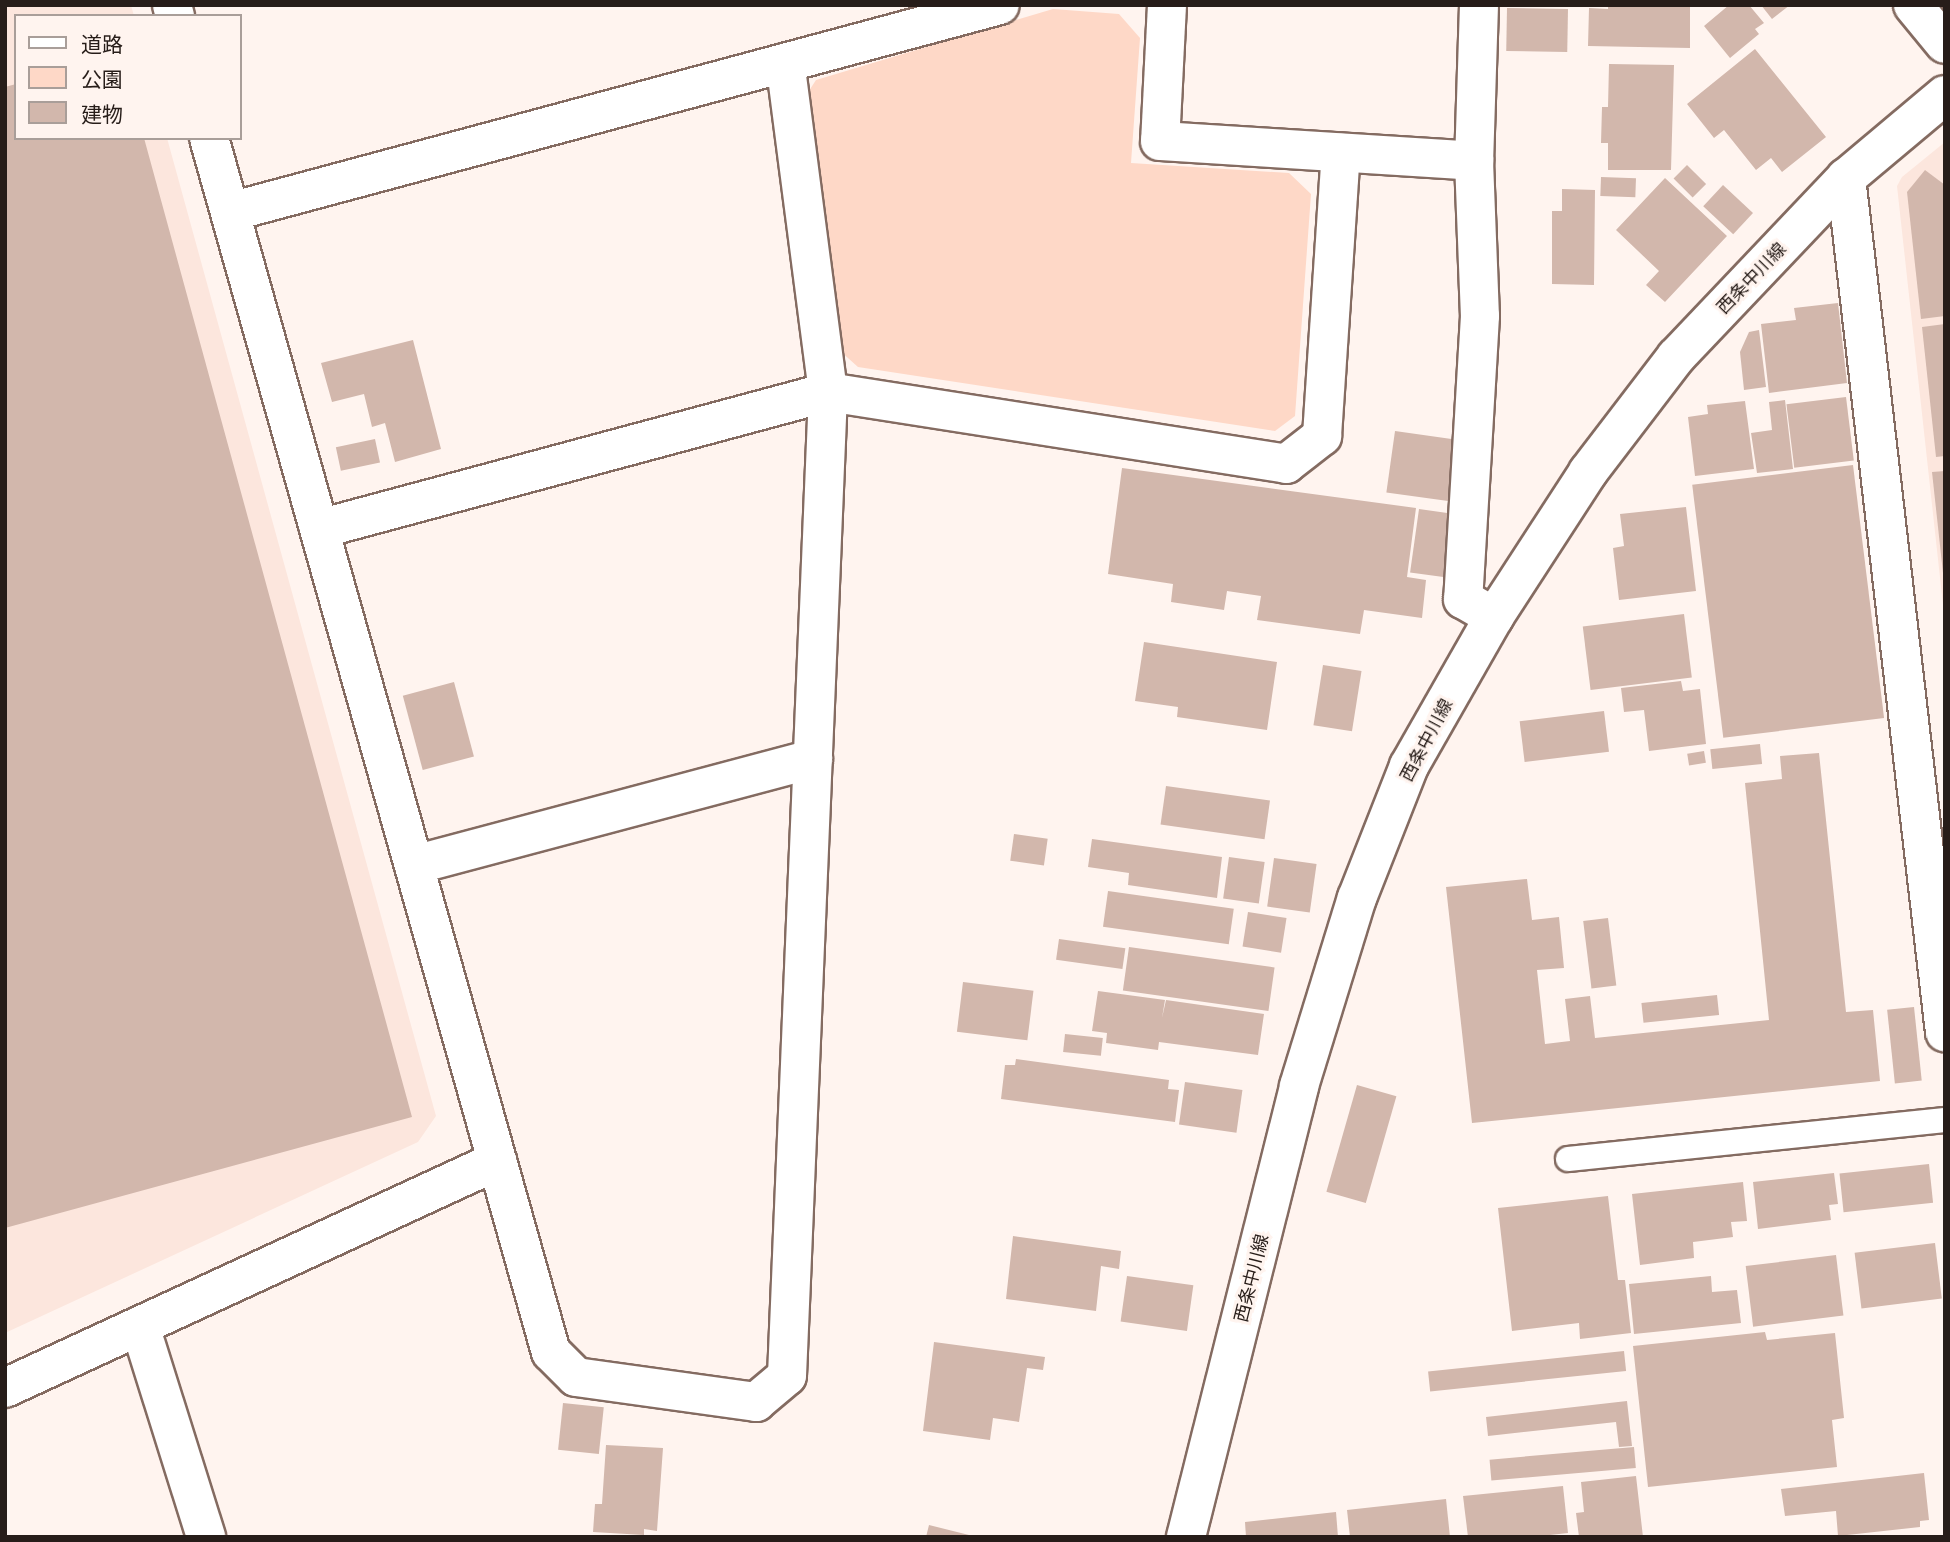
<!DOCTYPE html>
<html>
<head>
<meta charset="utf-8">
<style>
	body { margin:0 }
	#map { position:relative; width:1950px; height:1542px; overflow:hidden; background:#fff4ef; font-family:"Noto Serif","Noto Sans JP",serif }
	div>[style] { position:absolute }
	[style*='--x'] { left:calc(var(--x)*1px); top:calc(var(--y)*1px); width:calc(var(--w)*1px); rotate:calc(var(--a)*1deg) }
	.built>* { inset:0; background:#fce6dd }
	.green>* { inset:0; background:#fed8c7 }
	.building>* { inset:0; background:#d2b7ac; transform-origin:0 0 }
	.roads { filter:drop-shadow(2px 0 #846b61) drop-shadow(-2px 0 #846b61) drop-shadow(0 2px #846b61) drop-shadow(0 -2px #846b61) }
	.lane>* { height:24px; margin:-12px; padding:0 12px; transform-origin:12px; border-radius:12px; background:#fff }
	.street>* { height:38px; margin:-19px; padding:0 19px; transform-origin:19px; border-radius:19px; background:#fff }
	.secondary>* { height:38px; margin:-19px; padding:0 19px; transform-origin:19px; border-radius:19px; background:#fff }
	span { translate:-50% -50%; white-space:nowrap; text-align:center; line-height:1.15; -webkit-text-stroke:6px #fff4ef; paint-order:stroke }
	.street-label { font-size:18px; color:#271d19 }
	.frame { position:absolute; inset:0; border:7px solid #271d19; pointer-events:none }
	.legend { position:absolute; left:14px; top:14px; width:228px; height:126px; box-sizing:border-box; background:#fff4ef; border:2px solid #a99e99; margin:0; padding:9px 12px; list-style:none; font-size:21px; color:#271d19 }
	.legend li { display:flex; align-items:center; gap:14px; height:35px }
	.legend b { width:35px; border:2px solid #a99e99 }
</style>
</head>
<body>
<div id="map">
	<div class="built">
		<i style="clip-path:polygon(5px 5px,131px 5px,134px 16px,16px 16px,16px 138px,167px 138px,436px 1116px,418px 1142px,5px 1333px)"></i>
		<i style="clip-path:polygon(1945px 142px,1945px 623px,1897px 186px,1902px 177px)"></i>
	</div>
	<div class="green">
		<i style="clip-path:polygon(1053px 9px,1119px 14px,1140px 38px,1131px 163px,1289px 173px,1311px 194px,1295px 416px,1275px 431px,858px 367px,839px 350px,803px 100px,816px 80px)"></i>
	</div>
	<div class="building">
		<i style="clip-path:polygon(1608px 5px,1690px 5px,1690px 48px,1588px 46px,1589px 8px,1608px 9px)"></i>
		<i style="clip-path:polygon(1729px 5px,1749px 5px,1764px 23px,1755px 29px,1759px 34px,1730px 58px,1704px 26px)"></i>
		<i style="clip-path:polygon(1761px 5px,1790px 5px,1772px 19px)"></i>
		<i style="left:1507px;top:8px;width:61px;height:43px;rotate:1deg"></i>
		<i style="clip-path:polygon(1755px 49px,1826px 137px,1782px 172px,1771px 158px,1756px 170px,1724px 130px,1714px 138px,1687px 104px)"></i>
		<i style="clip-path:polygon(1609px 64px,1674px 65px,1671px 170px,1608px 170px,1608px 143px,1601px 143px,1602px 107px,1608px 107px)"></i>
		<i style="clip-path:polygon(16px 84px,16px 138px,144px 138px,412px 1117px,5px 1228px,5px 87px)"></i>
		<i style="left:1687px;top:165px;width:27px;height:19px;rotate:45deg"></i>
		<i style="clip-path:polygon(1925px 170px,1945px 185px,1945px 316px,1921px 319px,1907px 192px)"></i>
		<i style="left:1601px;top:177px;width:35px;height:19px;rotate:2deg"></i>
		<i style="clip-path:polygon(1665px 178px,1727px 236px,1665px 302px,1646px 285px,1659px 271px,1616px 230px)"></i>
		<i style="left:1723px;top:185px;width:41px;height:29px;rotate:43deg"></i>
		<i style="clip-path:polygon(1562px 189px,1595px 190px,1594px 285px,1552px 284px,1552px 211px,1562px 211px)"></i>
		<i style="clip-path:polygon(1838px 303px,1847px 383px,1769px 393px,1761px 324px,1796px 320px,1794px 308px)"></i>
		<i style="clip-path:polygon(1945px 324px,1945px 456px,1936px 457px,1922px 327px)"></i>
		<i style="clip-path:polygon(1759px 330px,1766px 387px,1744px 390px,1740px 352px,1749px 332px)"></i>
		<i style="clip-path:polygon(413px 340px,441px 449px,395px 462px,385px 423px,372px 427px,364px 394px,332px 402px,321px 363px)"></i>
		<i style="left:1846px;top:397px;width:64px;height:60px;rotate:83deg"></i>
		<i style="clip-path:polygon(1785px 400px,1793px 469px,1757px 473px,1751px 433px,1772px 430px,1769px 402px)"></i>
		<i style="clip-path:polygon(1745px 401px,1754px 469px,1695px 476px,1688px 417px,1708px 414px,1707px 405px)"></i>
		<i style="left:1395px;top:431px;width:66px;height:62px;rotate:8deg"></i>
		<i style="left:375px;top:439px;width:24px;height:40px;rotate:78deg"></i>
		<i style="left:1853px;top:465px;width:255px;height:162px;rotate:83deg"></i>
		<i style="clip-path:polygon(1122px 468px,1416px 508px,1407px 577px,1426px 580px,1422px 618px,1364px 610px,1360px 634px,1257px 620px,1261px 596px,1227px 591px,1224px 610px,1171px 602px,1173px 584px,1108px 574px)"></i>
		<i style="clip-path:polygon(1945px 471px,1945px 573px,1943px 573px,1932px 472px)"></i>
		<i style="clip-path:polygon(1686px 507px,1696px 591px,1619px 600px,1613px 548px,1624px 546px,1620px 514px)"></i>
		<i style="left:1419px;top:509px;width:41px;height:64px;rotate:8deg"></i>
		<i style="left:1684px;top:614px;width:64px;height:102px;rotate:83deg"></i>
		<i style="clip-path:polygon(1144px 642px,1277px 662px,1267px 730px,1177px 717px,1178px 707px,1135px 701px)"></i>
		<i style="left:1323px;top:665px;width:39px;height:61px;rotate:9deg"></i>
		<i style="clip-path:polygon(1681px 681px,1683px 691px,1700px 689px,1706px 744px,1649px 751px,1644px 710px,1624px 712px,1621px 688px)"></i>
		<i style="left:454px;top:682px;width:77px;height:53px;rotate:75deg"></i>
		<i style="left:1604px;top:711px;width:41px;height:85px;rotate:83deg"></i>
		<i style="left:1760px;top:744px;width:20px;height:50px;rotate:84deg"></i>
		<i style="left:1704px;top:751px;width:12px;height:17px;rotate:81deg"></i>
		<i style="clip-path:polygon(1819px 753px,1846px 1012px,1873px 1010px,1880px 1081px,1472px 1123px,1446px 887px,1527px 879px,1532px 920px,1559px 917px,1564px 968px,1537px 970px,1545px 1044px,1570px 1041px,1565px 999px,1590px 996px,1595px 1038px,1769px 1020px,1745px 783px,1782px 779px,1780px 756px)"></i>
		<i style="left:1166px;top:786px;width:105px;height:39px;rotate:8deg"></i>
		<i style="left:1014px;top:834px;width:34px;height:27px;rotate:8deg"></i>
		<i style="clip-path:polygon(1092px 839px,1222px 857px,1217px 898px,1128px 885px,1129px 873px,1088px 867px)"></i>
		<i style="left:1229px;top:857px;width:36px;height:42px;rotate:8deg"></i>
		<i style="left:1274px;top:858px;width:43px;height:49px;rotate:8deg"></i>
		<i style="left:1108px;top:891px;width:127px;height:36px;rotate:8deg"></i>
		<i style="left:1248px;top:912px;width:39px;height:35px;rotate:9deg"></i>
		<i style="left:1608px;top:918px;width:68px;height:25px;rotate:83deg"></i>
		<i style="left:1059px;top:939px;width:67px;height:21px;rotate:8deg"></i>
		<i style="left:1129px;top:947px;width:147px;height:44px;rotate:8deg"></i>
		<i style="left:963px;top:982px;width:71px;height:50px;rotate:7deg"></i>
		<i style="clip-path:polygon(1098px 991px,1165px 1000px,1162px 1018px,1166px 1000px,1264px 1014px,1258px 1055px,1159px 1042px,1158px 1050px,1106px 1043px,1107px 1033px,1092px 1031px)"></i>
		<i style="left:1717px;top:995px;width:20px;height:76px;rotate:84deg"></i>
		<i style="left:1914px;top:1007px;width:74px;height:27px;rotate:84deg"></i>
		<i style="left:1065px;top:1034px;width:38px;height:18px;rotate:6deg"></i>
		<i style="clip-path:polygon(1016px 1059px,1169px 1080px,1168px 1089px,1179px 1090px,1175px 1122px,1001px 1099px,1005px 1065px,1015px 1065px)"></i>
		<i style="left:1185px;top:1082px;width:58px;height:43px;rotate:8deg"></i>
		<i style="left:1357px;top:1085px;width:41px;height:111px;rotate:16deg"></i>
		<i style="left:1929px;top:1164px;width:39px;height:90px;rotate:84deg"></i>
		<i style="clip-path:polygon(1834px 1173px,1838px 1204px,1829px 1205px,1831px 1220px,1758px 1229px,1753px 1182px)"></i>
		<i style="clip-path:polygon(1743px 1182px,1747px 1221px,1731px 1222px,1733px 1237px,1693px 1242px,1694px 1258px,1640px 1265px,1632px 1194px)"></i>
		<i style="clip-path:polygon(1608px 1196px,1618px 1280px,1625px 1280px,1631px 1333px,1580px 1339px,1579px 1323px,1512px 1331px,1498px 1208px)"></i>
		<i style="clip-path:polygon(1013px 1236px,1121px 1251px,1119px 1269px,1101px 1266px,1096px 1311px,1006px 1299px)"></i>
		<i style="left:1935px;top:1243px;width:56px;height:81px;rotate:83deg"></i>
		<i style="left:1836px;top:1255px;width:61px;height:91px;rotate:83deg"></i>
		<i style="left:1127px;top:1276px;width:67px;height:46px;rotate:8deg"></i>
		<i style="clip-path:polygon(1711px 1276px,1712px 1292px,1737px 1290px,1741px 1323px,1634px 1334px,1629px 1284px)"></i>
		<i style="clip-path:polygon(1765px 1332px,1767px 1340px,1835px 1333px,1844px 1418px,1832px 1420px,1837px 1467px,1648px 1487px,1633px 1346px)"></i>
		<i style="clip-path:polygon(934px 1342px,1045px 1357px,1043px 1370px,1027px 1368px,1019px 1422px,993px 1418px,990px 1440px,923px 1431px)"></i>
		<i style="left:1624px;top:1351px;width:20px;height:197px;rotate:84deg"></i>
		<i style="clip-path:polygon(1627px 1401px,1632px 1446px,1619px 1447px,1616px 1422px,1488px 1436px,1486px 1417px)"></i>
		<i style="left:563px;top:1403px;width:41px;height:47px;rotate:6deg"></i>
		<i style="clip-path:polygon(606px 1445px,663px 1448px,657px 1531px,644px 1529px,644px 1535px,593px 1532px,595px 1504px,602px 1504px)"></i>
		<i style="left:1634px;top:1447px;width:21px;height:145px;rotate:85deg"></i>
		<i style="clip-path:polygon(1924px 1473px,1929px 1520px,1920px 1521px,1920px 1527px,1838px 1536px,1836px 1511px,1785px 1516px,1781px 1489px)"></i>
		<i style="clip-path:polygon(1636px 1476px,1643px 1537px,1579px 1537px,1576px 1513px,1584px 1512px,1581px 1482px)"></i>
		<i style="clip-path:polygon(1563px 1486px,1568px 1533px,1532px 1537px,1468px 1537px,1463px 1496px)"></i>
		<i style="clip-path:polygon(1446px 1499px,1450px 1537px,1350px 1537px,1347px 1510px)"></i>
		<i style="clip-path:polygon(1336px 1512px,1338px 1537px,1246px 1537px,1245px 1522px)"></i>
		<i style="clip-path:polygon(929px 1525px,973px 1536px,973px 1537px,926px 1537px)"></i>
	</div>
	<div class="roads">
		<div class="lane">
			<i style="--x:1568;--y:1159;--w:379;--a:-5.9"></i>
		</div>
		<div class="street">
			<i style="--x:172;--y:5;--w:11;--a:75"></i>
			<i style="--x:1167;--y:5;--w:136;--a:92.9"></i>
			<i style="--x:1160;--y:141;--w:315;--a:3.6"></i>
			<i style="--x:1479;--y:5;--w:156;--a:91.8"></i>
			<i style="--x:1474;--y:161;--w:155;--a:87.8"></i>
			<i style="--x:1480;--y:316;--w:284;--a:93.4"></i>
			<i style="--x:1463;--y:599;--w:36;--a:30"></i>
			<i style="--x:209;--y:138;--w:1261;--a:74.27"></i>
			<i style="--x:551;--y:1352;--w:35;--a:45"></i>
			<i style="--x:576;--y:1377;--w:182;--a:7.9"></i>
			<i style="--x:756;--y:1402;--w:40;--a:-40"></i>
			<i style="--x:787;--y:1376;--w:985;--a:-87.61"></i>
			<i style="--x:828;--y:392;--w:332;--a:-97.4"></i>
			<i style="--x:1846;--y:178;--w:860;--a:83.39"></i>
			<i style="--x:230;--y:212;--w:797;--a:-15.05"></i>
			<i style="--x:319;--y:529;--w:527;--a:-15.06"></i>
			<i style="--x:828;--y:392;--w:464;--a:8.9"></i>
			<i style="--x:1286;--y:464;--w:46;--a:-37.9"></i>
			<i style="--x:1322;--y:436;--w:284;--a:-86.2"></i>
			<i style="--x:414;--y:865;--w:413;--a:-14.9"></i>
			<i style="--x:140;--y:1326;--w:221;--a:72.6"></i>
		</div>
		<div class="secondary">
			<i style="--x:1913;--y:5;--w:50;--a:50.6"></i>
			<i style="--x:5;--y:1388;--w:542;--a:-24.77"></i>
			<i style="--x:1186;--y:1537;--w:465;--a:-75.9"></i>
			<i style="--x:1299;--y:1086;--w:197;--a:-72.9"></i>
			<i style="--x:1357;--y:898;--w:142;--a:-68.5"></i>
			<i style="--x:1409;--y:766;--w:172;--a:-60.3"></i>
			<i style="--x:1494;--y:617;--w:173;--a:-57"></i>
			<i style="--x:1588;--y:472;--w:145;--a:-52.6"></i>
			<i style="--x:1676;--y:357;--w:247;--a:-46.5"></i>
			<i style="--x:1846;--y:178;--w:129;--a:-40"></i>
		</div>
	</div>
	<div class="street-label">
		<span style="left:1751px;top:278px;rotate:-46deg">西条中川線</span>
		<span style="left:1426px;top:740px;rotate:-62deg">西条中川線</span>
		<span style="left:1251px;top:1278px;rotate:-76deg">西条中川線</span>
	</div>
	<div class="frame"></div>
	<ul class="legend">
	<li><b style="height:9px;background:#fff"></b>道路</li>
	<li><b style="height:19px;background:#fed8c7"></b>公園</li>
	<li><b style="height:19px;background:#d2b7ac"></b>建物</li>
	</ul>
</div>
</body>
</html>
